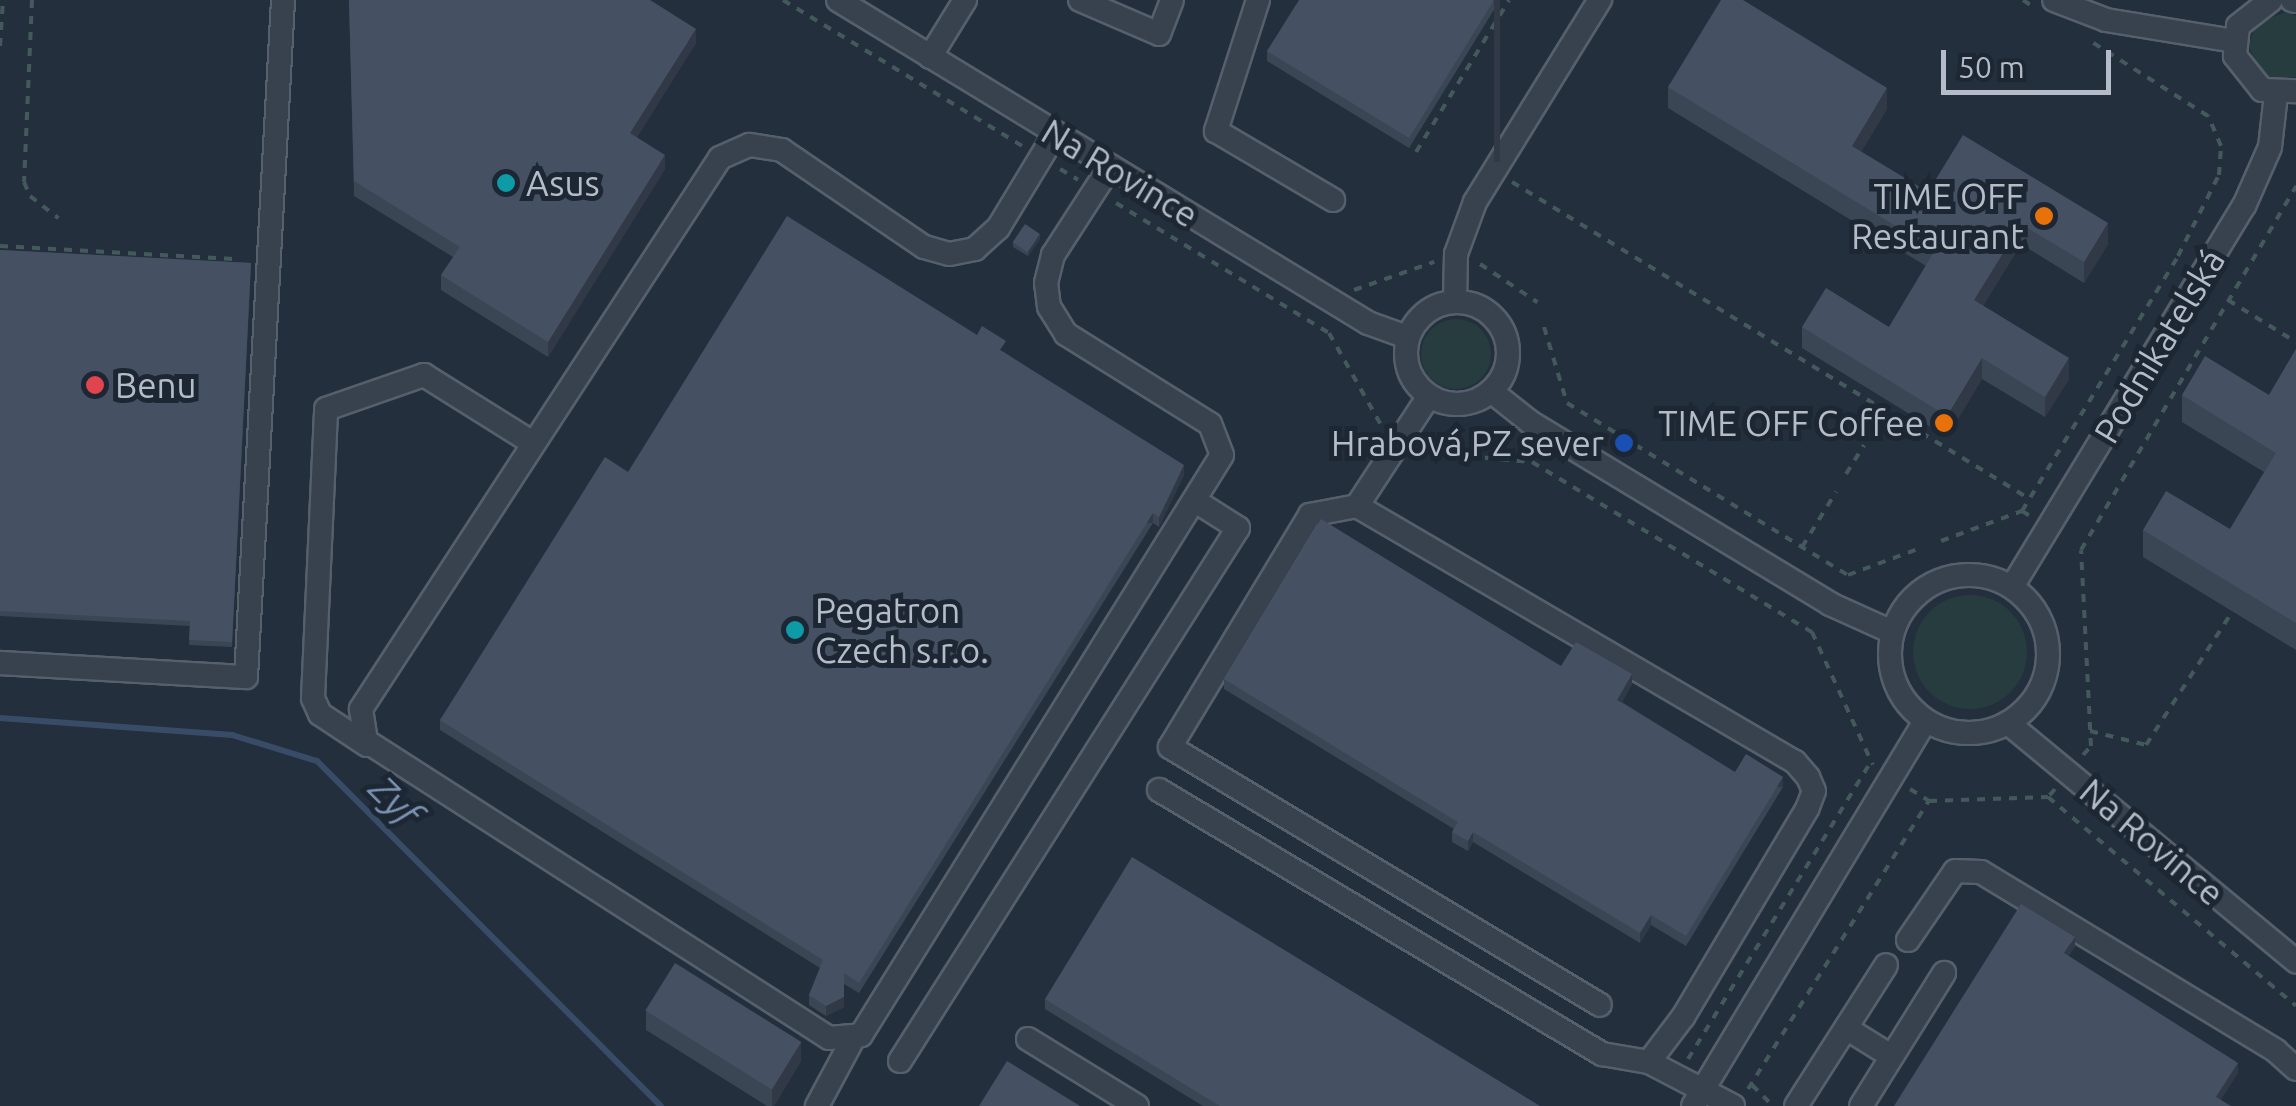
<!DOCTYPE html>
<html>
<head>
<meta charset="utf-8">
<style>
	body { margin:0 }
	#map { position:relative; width:2296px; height:1106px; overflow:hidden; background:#242f3e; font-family:Ubuntu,sans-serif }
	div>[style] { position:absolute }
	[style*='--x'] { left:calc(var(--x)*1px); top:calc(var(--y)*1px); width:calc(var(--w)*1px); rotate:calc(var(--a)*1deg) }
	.green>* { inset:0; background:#263c3f }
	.round { border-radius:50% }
	.stream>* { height:6px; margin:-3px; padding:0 3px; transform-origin:3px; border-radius:3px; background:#394c67 }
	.path>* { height:4px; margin-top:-2px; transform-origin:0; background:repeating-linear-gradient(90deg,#44595c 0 8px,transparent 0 16px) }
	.roads { filter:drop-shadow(2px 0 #565f6c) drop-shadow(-2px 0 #565f6c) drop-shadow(0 2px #565f6c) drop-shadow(0 -2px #565f6c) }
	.minor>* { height:22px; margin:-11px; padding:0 11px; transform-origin:11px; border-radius:11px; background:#38414e }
	.minor>.ring { margin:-11px; padding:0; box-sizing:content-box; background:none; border:22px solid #38414e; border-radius:50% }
	.wall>* { inset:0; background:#3b4654 }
	.shaded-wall>* { inset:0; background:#303945; transform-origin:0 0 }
	.building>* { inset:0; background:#455162; transform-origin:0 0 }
	.dots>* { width:28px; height:28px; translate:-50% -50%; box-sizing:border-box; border:5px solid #1d2633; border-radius:50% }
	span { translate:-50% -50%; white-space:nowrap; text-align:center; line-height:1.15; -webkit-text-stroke:10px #1d2633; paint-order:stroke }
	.street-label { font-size:35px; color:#b4bcc9 }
	.poi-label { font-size:35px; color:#b4bcc9 }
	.left { translate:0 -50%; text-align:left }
	.right { translate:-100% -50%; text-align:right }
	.water-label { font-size:38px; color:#7c92b1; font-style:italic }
	.scale { position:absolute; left:1941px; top:50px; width:170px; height:45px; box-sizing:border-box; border:5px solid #b4bcc9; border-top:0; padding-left:12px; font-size:30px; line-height:35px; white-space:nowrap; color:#b4bcc9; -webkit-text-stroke:8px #1d2633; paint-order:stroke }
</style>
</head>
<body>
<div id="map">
	<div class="green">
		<i style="clip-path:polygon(2287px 12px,2296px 16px,2296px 77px,2274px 79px,2263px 75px,2248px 45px,2257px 23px)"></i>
		<i class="round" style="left:1421px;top:319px;width:70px;height:70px"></i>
		<i class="round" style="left:1913px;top:595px;width:114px;height:114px"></i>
	</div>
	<div class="stream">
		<i style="--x:0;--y:718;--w:233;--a:4.2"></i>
		<i style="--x:232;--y:735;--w:89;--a:17"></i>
		<i style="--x:317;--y:761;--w:487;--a:45.1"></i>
	</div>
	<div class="path">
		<i style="--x:32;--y:0;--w:182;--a:92.5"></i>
		<i style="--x:24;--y:182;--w:15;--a:67"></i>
		<i style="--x:30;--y:196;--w:36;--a:38"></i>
		<i style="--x:783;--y:0;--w:280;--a:31.4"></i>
		<i style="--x:2023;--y:0;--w:11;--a:34"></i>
		<i style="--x:0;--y:46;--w:46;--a:-86.3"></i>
		<i style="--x:1416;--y:152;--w:178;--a:-58.5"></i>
		<i style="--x:1060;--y:169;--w:21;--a:31"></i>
		<i style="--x:1512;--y:182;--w:605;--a:31.48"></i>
		<i style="--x:1116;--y:203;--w:250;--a:31.4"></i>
		<i style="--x:1329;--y:333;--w:106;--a:60.5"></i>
		<i style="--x:0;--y:246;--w:234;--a:3.2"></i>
		<i style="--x:1480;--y:264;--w:69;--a:33.7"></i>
		<i style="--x:1354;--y:290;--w:85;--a:-19.3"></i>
		<i style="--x:2228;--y:300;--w:80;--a:31.7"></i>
		<i style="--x:1544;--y:327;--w:79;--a:73.2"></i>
		<i style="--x:1567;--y:403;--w:329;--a:31.5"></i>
		<i style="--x:1848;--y:575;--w:72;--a:-20.5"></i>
		<i style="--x:1874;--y:429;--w:20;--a:-57"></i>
		<i style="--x:1421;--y:452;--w:111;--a:5.1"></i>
		<i style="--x:1532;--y:462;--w:328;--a:31.3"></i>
		<i style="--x:1812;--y:632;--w:146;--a:65.4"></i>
		<i style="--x:1846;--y:474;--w:34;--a:-58"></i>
		<i style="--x:2022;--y:511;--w:299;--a:-58.5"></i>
		<i style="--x:2178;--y:256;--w:91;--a:-63.2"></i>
		<i style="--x:2219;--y:175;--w:29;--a:-86"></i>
		<i style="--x:2221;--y:146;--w:33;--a:-113"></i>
		<i style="--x:2208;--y:116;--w:143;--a:-147.5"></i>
		<i style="--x:1941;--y:541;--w:86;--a:-20.3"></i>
		<i style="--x:2022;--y:511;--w:9;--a:32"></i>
		<i style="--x:1802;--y:547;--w:65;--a:-58.3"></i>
		<i style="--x:2090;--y:731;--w:58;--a:14"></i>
		<i style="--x:2146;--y:745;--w:155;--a:-57.1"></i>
		<i style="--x:2083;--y:755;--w:12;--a:-48"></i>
		<i style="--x:2091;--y:746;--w:196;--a:-92.9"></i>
		<i style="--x:2081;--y:550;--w:423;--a:-59.4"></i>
		<i style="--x:1910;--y:789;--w:22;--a:32"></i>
		<i style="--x:2055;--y:789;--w:11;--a:131"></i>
		<i style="--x:2048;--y:797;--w:324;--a:40.1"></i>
		<i style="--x:1688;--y:1059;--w:347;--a:-58.4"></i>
		<i style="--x:1752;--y:1085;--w:30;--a:45"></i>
		<i style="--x:1748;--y:1089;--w:340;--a:-57.9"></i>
		<i style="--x:1929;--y:801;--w:119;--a:-1.9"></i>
	</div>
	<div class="roads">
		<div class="minor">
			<i style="--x:838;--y:0;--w:621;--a:31.36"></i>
			<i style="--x:1368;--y:323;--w:41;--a:19.7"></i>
			<i style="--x:1080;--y:0;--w:86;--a:23.3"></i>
			<i style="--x:1159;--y:34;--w:36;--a:-69"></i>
			<i style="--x:1258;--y:0;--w:138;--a:107.8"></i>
			<i style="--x:1216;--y:131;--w:136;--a:30.5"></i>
			<i style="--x:2054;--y:0;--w:56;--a:21"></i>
			<i style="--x:2106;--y:20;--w:130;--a:9.3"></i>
			<i style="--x:2271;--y:0;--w:42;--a:141.8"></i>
			<i style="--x:2238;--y:26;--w:30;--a:96"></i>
			<i style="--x:2235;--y:56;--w:43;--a:51.5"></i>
			<i style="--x:2262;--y:90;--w:34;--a:2"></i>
			<i style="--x:2292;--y:0;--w:4;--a:14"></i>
			<i style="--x:930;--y:57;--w:67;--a:-58.4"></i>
			<i style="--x:1055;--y:134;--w:110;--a:121.2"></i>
			<i style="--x:998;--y:228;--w:31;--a:138"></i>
			<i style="--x:975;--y:249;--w:26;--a:169"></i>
			<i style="--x:949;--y:254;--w:26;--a:-164"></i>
			<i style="--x:924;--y:247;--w:172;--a:-145.7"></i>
			<i style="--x:782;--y:150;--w:33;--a:-171"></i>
			<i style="--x:749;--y:145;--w:32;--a:156"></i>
			<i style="--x:720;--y:158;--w:658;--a:123.09"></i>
			<i style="--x:361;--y:709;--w:32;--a:81"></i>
			<i style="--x:366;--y:741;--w:550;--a:32.68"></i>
			<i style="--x:829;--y:1038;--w:32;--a:-5"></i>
			<i style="--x:861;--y:1035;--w:683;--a:-58.1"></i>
			<i style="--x:1222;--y:455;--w:33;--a:-111"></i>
			<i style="--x:1210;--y:424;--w:170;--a:-148"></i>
			<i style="--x:1066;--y:334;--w:32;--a:-122"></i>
			<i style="--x:1049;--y:307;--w:24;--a:-97"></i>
			<i style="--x:1046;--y:283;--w:29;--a:-76"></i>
			<i style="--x:1053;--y:255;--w:105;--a:-57.1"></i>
			<i style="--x:1455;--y:301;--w:47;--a:-88.8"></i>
			<i style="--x:1456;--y:254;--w:55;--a:-69.9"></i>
			<i style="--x:1475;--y:202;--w:238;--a:-58.3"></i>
			<i class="ring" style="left:1406px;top:302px;width:80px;height:80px"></i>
			<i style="--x:1491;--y:391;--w:50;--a:38.5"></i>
			<i style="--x:1530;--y:422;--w:351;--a:31.2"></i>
			<i style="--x:1830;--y:604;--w:68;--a:24.3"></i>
			<i style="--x:1429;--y:396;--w:131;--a:123.2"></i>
			<i style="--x:1357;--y:506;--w:48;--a:169.2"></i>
			<i style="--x:1310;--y:515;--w:271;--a:121.1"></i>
			<i style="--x:1170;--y:747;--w:501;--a:30.96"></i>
			<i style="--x:1357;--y:506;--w:507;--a:30.31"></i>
			<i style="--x:1795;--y:762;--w:20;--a:49"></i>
			<i style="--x:1808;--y:777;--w:15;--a:67"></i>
			<i style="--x:1814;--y:791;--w:19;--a:111"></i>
			<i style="--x:1807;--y:809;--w:242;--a:120.8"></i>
			<i style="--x:1683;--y:1017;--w:56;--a:127.1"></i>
			<i class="ring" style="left:1890px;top:575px;width:136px;height:136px"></i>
			<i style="--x:2012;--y:587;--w:446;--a:-58.7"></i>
			<i style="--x:2244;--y:206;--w:64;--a:-66.2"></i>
			<i style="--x:2270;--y:147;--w:53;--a:-83.5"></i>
			<i style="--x:0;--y:663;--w:246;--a:3.3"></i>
			<i style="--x:246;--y:677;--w:678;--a:-86.87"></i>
			<i style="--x:2008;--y:723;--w:374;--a:39.6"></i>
			<i style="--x:367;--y:745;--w:56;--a:-146.6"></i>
			<i style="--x:320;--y:714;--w:17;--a:-114"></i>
			<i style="--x:313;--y:698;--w:289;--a:-87.4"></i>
			<i style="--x:326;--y:409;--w:104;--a:-19.1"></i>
			<i style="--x:424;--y:375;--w:128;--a:32"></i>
			<i style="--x:1159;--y:790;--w:516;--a:30.79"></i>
			<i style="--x:1602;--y:1054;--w:48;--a:9.7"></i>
			<i style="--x:1649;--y:1062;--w:95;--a:27.6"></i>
			<i style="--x:1908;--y:940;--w:83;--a:-55.7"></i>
			<i style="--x:1955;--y:871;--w:26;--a:2"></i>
			<i style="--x:1981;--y:872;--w:345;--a:31.2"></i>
			<i style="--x:2276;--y:1051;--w:27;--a:42"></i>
			<i style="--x:1846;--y:1028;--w:53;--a:31.9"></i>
			<i style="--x:1028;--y:1039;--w:128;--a:31.6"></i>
			<i style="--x:900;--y:1061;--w:631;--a:-57.62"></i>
			<i style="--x:1238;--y:528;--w:49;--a:-147.6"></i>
			<i style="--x:817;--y:1106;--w:76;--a:-61.8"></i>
			<i style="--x:1693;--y:1106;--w:449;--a:-58.9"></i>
			<i style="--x:1796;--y:1106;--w:167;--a:-57.4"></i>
			<i style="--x:1861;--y:1106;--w:157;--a:-58"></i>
		</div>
	</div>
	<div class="wall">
		<i style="clip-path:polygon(349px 0,696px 43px,637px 137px,665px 169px,548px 357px,441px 290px,441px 275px,453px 257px,354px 196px)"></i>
		<i style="clip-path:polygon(1500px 0,1409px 148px,1267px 61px,1267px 51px)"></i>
		<i style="clip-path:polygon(1668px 87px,1887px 109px,1861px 152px,1928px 192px,2108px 244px,2084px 283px,2021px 244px,1983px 306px,2069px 379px,2045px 417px,1982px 379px,1947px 437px,1802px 348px,1802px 327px,1889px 327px,1926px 266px,1668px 108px)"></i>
		<i style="clip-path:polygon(1040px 239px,1028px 256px,1013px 247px,1013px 242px)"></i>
		<i style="clip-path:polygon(0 250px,251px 263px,232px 647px,189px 645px,190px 626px,0 616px)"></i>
		<i style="clip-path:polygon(2296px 349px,2296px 650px,2143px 557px,2143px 530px,2230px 529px,2264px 472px,2182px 422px,2182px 395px,2269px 395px)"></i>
		<i style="clip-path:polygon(1006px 351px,1004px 352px,1184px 475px,1159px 527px,1153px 523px,859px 993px,844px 984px,844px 1007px,826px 1016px,809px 1005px,809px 995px,820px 968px,440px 730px,440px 720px,628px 472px)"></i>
		<i style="clip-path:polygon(1224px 679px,1632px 684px,1622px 702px,1735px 772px,1783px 787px,1686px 946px,1651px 925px,1640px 943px,1473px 842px,1468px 851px,1452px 842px,1452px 832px,1454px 829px,1224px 689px)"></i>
		<i style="clip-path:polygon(1045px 999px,1540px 1106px,1203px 1106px,1045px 1009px)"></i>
		<i style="clip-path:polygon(646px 1011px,801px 1061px,774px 1106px,767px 1106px,646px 1030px)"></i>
	</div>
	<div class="shaded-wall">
		<i style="left:1494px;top:0;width:6px;height:162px"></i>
		<i style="clip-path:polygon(696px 29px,696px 43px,630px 148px,630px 133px)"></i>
		<i style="clip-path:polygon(1887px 88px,1887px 109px,1852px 167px,1852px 146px)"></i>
		<i style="clip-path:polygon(665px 155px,665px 169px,548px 357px,548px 342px)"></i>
		<i style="clip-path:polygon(2108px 223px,2108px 244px,2084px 283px,2084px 262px)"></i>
		<i style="clip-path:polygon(2021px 224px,2021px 244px,1974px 321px,1974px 300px)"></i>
		<i style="clip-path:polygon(1040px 234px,1040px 239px,1028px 256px,1028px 251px)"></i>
		<i style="clip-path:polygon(1982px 358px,1982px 379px,1947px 437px,1947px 416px)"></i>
		<i style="clip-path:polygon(2069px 358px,2069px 379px,2045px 417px,2045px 397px)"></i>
		<i style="clip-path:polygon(1184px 465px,1184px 475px,1159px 527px,1159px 517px)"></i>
		<i style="left:1153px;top:513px;width:10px;height:554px;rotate:90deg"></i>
		<i style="clip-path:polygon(1632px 674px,1632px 684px,1617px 710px,1617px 700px)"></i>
		<i style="left:1783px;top:777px;width:10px;height:186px;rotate:90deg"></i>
		<i style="clip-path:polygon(1473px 832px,1473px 842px,1468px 851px,1468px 841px)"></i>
		<i style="clip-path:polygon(1651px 915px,1651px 925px,1640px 943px,1640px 933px)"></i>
		<i style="clip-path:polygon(2075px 937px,2075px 947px,2064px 963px,2064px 953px)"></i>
		<i style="clip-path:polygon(844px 973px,844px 1007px,826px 1016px,826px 1006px)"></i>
		<i style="clip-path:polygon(801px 1042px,801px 1061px,774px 1106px,772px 1106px,772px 1090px)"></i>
		<i style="clip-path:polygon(2238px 1063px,2238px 1073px,2217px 1106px,2216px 1097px)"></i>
	</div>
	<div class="building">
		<i style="clip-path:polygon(349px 0,650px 0,696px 29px,630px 133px,665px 155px,548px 342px,441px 275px,460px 247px,354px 181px)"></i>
		<i style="clip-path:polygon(1299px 0,1494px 0,1409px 138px,1267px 51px)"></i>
		<i style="clip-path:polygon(1721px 0,1743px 0,1887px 88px,1852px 146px,1928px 192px,1963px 135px,2108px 223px,2084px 262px,2021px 224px,1974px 300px,2069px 358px,2045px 397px,1982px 358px,1947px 416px,1802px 327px,1826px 288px,1889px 327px,1935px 250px,1668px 87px)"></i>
		<i style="clip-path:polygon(787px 216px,977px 335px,982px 326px,1006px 341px,1000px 350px,1184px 465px,1159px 517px,1153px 513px,859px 983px,844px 973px,844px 997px,826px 1006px,809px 995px,823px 960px,440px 720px,605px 457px,628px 472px)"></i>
		<i style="left:1025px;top:224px;width:18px;height:22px;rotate:34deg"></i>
		<i style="clip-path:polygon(0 250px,251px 263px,232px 642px,189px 640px,190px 621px,0 611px)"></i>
		<i style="clip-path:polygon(2296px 349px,2296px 623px,2143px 530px,2166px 491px,2230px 529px,2276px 453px,2182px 395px,2205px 356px,2269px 395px)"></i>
		<i style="clip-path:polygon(1321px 519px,1561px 666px,1576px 642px,1632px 674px,1617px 700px,1735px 772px,1746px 754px,1783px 777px,1686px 936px,1651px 915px,1640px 933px,1473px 832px,1468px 841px,1452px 832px,1458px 822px,1224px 679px)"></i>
		<i style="clip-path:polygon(1132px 857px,1540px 1106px,1220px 1106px,1045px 999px)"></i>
		<i style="clip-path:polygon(2021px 904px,2075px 937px,2064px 953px,2238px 1063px,2216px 1097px,2231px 1106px,1894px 1106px)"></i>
		<i style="left:675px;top:963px;width:149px;height:56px;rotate:32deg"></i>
		<i style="clip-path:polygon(1007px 1061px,1080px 1106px,979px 1106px)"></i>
	</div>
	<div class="dots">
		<i style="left:506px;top:183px;background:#0f9aa8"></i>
		<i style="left:2044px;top:216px;background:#e8710a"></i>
		<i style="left:95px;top:385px;background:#e0444e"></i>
		<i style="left:1944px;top:423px;background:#e8710a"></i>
		<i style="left:1624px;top:443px;background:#1a4fb4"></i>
		<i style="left:795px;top:630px;background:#0f9aa8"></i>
	</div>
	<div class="street-label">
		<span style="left:1120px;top:173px;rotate:31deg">Na Rovince</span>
		<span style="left:2159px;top:346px;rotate:-59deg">Podnikatelská</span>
		<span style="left:2152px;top:842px;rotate:40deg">Na Rovince</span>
	</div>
	<div class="poi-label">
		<span class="left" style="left:526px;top:183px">Asus</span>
		<span class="right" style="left:2024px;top:216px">TIME OFF<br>Restaurant</span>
		<span class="left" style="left:115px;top:385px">Benu</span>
		<span class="right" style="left:1924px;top:423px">TIME OFF Coffee</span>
		<span class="right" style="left:1604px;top:443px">Hrabová,PZ sever</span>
		<span class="left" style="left:815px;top:630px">Pegatron<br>Czech s.r.o.</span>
	</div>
	<div class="water-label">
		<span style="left:395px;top:801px;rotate:45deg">Zyf</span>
	</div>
	<div class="scale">50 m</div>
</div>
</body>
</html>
